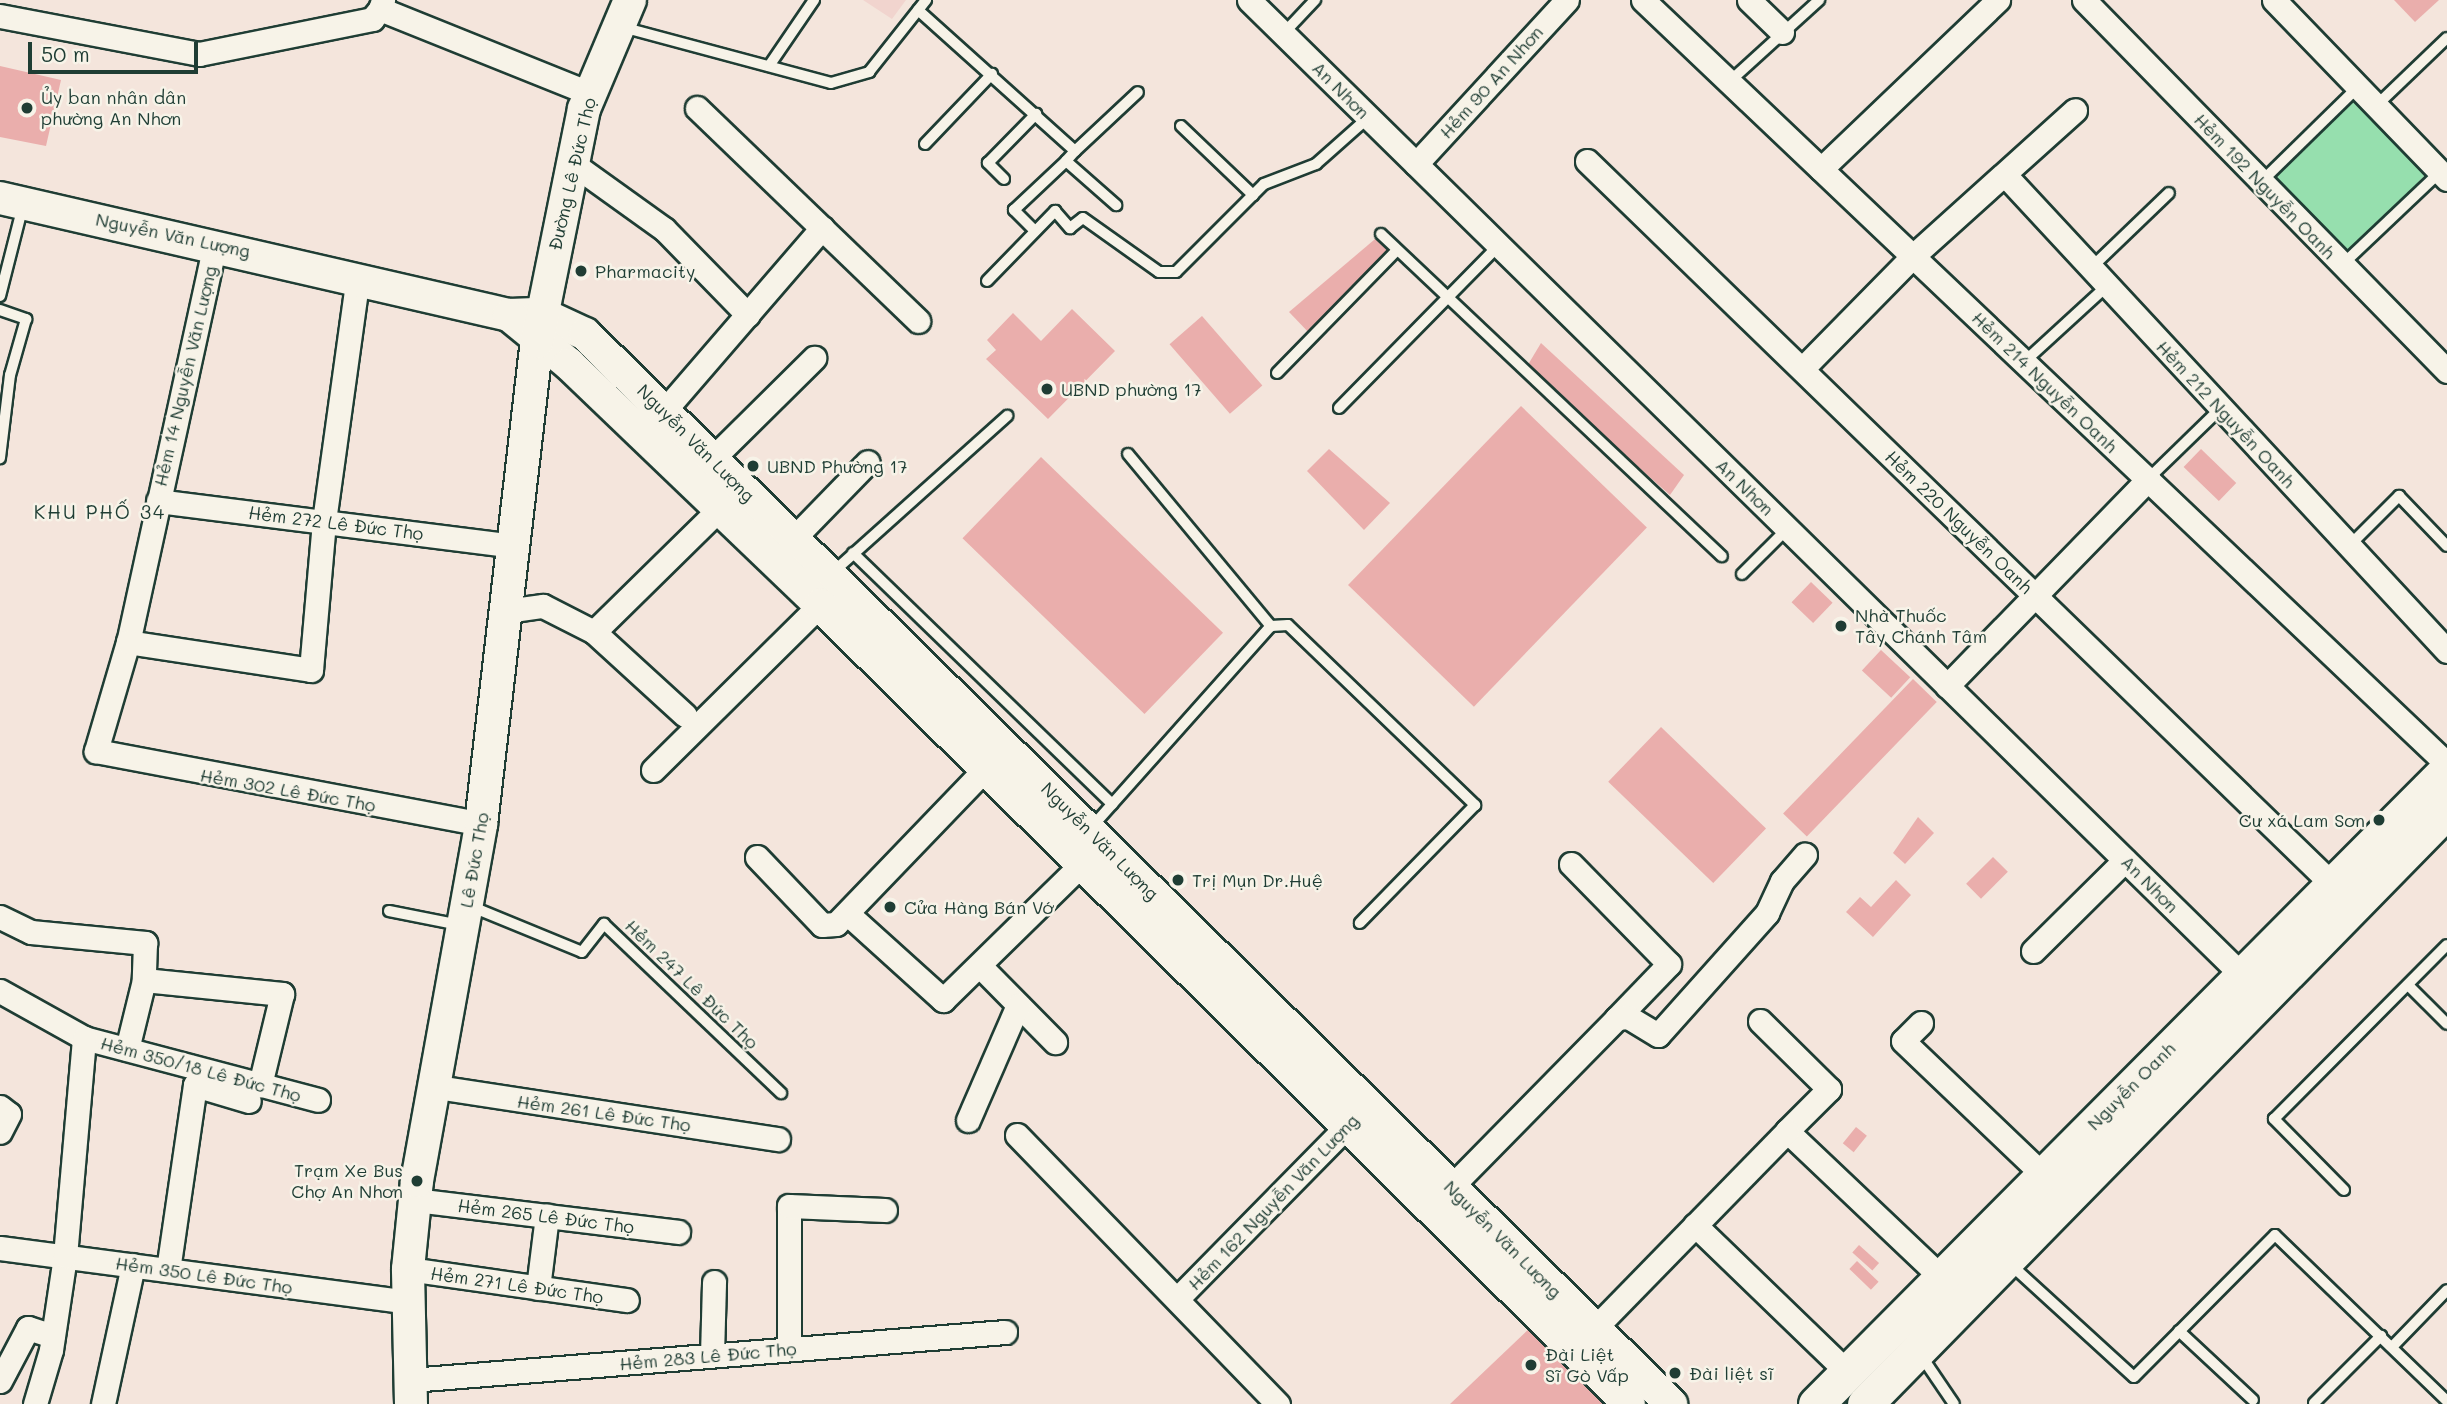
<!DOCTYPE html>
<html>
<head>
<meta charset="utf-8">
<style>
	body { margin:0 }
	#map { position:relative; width:2447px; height:1404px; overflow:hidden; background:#f4e5dc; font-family:Mali,sans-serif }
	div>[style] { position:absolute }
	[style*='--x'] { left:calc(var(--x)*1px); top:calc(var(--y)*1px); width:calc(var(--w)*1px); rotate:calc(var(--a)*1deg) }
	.built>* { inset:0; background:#f1d4ce }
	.green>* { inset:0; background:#96dfae; transform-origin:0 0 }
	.building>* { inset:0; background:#eaaeac; transform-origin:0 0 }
	.roads { filter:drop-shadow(2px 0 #1f3d34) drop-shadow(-2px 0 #1f3d34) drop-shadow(0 2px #1f3d34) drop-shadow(0 -2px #1f3d34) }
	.lane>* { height:10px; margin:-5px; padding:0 5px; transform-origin:5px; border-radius:5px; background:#f7f3e8 }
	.street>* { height:23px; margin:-11.5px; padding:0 11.5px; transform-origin:11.5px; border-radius:11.5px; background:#f7f3e8 }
	.secondary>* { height:32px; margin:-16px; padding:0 16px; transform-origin:16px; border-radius:16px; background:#f7f3e8 }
	.primary>* { height:35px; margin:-17.5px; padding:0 17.5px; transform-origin:17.5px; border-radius:17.5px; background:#f7f3e8 }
	.dots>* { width:19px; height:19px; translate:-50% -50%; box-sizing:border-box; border:4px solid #f7f3e8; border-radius:50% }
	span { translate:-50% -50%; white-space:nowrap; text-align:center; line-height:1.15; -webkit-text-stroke:5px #f7f3e8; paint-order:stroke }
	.street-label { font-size:18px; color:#1f3d34 }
	.poi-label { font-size:18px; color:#1f3d34 }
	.left { translate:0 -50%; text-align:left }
	.right { translate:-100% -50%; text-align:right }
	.neighbourhood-label { font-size:19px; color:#1f3d34; letter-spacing:2px }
	.scale { position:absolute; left:28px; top:42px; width:170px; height:32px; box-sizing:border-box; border:4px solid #1f3d34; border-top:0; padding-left:9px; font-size:21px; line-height:24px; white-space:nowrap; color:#1f3d34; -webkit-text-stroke:5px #f7f3e8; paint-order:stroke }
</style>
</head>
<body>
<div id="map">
	<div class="built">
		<i style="clip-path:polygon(863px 0,906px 0,892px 19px)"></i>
	</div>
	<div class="green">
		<i style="left:2353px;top:99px;width:105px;height:117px;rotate:45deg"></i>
	</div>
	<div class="building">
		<i style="clip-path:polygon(2394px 0,2439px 0,2415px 22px)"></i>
		<i style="clip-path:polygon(0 66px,61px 80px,46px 146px,0 137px)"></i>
		<i style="clip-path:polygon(1381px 234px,1397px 250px,1313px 337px,1289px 312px)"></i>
		<i style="clip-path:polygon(1072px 309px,1115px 351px,1048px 419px,986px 359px,996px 350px,987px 340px,1013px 313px,1041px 341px)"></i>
		<i style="left:1202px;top:316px;width:92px;height:43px;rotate:49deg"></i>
		<i style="clip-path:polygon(1541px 343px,1684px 475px,1670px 495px,1526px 368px)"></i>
		<i style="left:1521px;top:406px;width:175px;height:249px;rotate:44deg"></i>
		<i style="clip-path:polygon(1329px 449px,1390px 503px,1364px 530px,1307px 471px)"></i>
		<i style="left:2201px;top:449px;width:49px;height:25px;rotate:44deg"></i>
		<i style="left:1041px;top:457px;width:253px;height:113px;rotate:44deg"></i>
		<i style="left:1811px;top:582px;width:30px;height:28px;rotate:44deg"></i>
		<i style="left:1881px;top:650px;width:40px;height:28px;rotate:43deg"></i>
		<i style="left:1913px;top:679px;width:33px;height:187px;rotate:44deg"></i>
		<i style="left:1661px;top:727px;width:146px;height:76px;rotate:44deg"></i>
		<i style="clip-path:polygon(1918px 817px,1934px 833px,1905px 864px,1893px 853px)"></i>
		<i style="left:1993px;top:857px;width:21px;height:38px;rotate:45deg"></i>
		<i style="clip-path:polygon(1896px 880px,1911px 895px,1873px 937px,1846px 912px,1860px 897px,1871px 907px)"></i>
		<i style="left:1856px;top:1127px;width:14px;height:21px;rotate:39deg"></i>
		<i style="left:1859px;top:1245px;width:27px;height:10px;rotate:42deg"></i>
		<i style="left:1857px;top:1261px;width:30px;height:11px;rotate:44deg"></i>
		<i style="clip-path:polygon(1532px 1326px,1612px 1404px,1450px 1404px)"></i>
	</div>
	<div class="roads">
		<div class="lane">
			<i style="--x:918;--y:10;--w:211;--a:41.9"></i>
			<i style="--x:1075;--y:151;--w:13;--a:132"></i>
			<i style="--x:1066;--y:161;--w:67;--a:41.3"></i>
			<i style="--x:622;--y:27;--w:216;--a:15"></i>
			<i style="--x:831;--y:83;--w:40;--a:-16"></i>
			<i style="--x:869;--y:72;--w:92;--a:-51.6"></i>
			<i style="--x:1283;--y:34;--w:47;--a:-46.7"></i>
			<i style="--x:769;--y:66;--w:80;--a:-55.7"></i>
			<i style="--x:1729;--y:82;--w:122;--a:-42.3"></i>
			<i style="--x:2376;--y:106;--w:98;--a:-43.8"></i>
			<i style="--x:1181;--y:126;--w:100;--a:43.8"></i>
			<i style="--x:925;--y:144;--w:97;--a:-46.3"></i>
			<i style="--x:1075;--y:151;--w:86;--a:-43.1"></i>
			<i style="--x:1004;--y:179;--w:23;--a:-135"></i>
			<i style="--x:988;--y:163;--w:69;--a:-45.6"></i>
			<i style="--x:2261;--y:182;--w:136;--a:-44.4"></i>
			<i style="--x:1035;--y:231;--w:30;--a:-135"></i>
			<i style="--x:1014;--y:210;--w:71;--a:-43.3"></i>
			<i style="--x:1381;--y:234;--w:469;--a:43.4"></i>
			<i style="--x:2342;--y:265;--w:135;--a:-43.5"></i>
			<i style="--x:2091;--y:268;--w:108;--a:-43.9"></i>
			<i style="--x:987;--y:281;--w:98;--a:-45.8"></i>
			<i style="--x:1055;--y:211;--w:23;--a:49"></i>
			<i style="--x:1070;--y:228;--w:16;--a:-38"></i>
			<i style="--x:1083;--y:218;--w:93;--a:35.4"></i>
			<i style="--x:1159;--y:272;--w:17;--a:0"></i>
			<i style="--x:1176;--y:272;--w:124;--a:-45"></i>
			<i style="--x:1264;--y:184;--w:56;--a:-21"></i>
			<i style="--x:1316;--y:164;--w:71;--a:-41.6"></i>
			<i style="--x:0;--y:296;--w:93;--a:-75.7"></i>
			<i style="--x:0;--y:310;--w:28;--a:19"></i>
			<i style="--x:26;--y:319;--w:58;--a:105.9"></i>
			<i style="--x:10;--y:375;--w:84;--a:96.9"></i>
			<i style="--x:2024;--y:362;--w:113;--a:-42.5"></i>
			<i style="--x:1277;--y:373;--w:172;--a:-45.7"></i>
			<i style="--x:1339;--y:408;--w:228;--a:-45.5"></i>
			<i style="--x:1128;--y:454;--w:224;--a:50.3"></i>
			<i style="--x:2148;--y:479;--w:102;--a:-44.2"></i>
			<i style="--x:2349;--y:546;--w:71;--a:-45"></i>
			<i style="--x:2399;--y:496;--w:69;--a:46.2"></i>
			<i style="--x:853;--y:553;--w:361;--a:44.1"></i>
			<i style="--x:831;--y:574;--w:237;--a:-41.9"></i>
			<i style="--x:1742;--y:574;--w:64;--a:-45"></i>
			<i style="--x:1090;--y:829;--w:272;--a:-48.3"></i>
			<i style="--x:1271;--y:626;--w:17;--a:-3"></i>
			<i style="--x:1288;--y:625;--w:260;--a:43.9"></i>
			<i style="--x:1475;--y:805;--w:165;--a:134.3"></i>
			<i style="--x:470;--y:906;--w:121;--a:22.3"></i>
			<i style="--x:582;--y:952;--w:36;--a:-52"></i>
			<i style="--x:604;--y:924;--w:245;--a:43.7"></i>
			<i style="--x:389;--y:911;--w:72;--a:11.2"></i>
			<i style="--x:2410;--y:987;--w:52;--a:45"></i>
			<i style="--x:2344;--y:1190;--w:100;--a:-134.6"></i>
			<i style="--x:2274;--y:1119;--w:245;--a:-45.2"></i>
			<i style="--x:2009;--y:1263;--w:169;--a:42.4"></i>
			<i style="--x:2134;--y:1377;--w:200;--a:-45.2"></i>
			<i style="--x:2275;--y:1235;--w:239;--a:44"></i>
			<i style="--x:2179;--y:1331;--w:101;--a:43"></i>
			<i style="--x:2392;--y:1347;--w:79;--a:-46"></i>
			<i style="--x:1920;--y:1354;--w:60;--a:55.8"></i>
			<i style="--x:2314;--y:1403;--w:95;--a:-45"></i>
		</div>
		<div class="street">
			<i style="--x:383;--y:0;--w:9;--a:108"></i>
			<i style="--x:380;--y:9;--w:225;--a:21.9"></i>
			<i style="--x:1249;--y:0;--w:1392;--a:44.48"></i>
			<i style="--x:1643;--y:0;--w:1109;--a:43.54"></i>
			<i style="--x:1749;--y:0;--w:46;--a:44.1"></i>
			<i style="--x:2084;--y:0;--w:519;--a:45.62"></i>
			<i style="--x:2274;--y:0;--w:249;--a:46"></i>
			<i style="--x:0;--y:16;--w:203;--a:10.8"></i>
			<i style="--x:199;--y:54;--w:177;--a:-11.4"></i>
			<i style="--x:372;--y:19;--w:13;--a:-51"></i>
			<i style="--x:697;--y:108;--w:307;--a:43.9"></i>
			<i style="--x:1587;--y:161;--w:1038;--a:44.14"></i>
			<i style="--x:572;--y:163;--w:113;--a:35.7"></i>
			<i style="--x:664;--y:229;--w:120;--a:45.7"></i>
			<i style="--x:1416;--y:164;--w:223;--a:-47.4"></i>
			<i style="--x:1821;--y:169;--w:245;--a:-43.7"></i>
			<i style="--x:2006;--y:176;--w:648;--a:47.13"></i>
			<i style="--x:215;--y:244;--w:407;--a:102.3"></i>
			<i style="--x:128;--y:642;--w:114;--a:106.4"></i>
			<i style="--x:96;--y:751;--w:392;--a:10.7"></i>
			<i style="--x:1802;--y:369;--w:158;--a:-45.5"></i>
			<i style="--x:1913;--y:256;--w:218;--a:-42"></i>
			<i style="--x:664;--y:411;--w:242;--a:-49.2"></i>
			<i style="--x:712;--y:459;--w:144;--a:-44.7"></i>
			<i style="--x:158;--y:501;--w:359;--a:7.2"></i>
			<i style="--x:793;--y:539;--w:107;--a:-45.8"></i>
			<i style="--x:506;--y:611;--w:37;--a:-8"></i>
			<i style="--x:543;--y:606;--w:57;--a:27"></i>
			<i style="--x:594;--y:632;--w:123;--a:42.4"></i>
			<i style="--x:594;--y:632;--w:175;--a:-44.5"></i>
			<i style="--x:128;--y:642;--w:185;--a:8.7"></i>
			<i style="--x:311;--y:670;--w:150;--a:-85"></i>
			<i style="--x:324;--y:521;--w:247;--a:-82.1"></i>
			<i style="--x:1947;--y:686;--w:289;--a:-45.8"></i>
			<i style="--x:653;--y:770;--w:235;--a:-44.7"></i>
			<i style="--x:757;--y:857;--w:94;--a:46.3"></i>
			<i style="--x:822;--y:925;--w:14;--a:-4"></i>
			<i style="--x:836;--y:924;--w:215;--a:-46.1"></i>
			<i style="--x:1571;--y:864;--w:140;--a:45.6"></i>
			<i style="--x:1669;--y:964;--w:75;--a:133.9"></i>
			<i style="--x:849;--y:915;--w:127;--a:42.1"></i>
			<i style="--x:943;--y:1000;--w:194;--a:-44.4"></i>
			<i style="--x:0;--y:917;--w:34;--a:26"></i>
			<i style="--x:31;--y:932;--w:115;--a:5.5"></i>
			<i style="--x:145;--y:943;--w:37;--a:92"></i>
			<i style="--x:144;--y:980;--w:71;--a:103.8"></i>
			<i style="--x:2033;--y:951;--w:129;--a:-44.7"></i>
			<i style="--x:980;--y:966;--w:107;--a:45.4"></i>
			<i style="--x:144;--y:980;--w:139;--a:5.8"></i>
			<i style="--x:282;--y:994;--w:94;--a:103.6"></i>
			<i style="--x:0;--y:991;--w:96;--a:29.2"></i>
			<i style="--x:84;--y:1038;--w:242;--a:14.8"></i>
			<i style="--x:1760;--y:1021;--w:97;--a:44.6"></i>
			<i style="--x:1829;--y:1089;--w:59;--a:135"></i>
			<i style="--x:1787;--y:1131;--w:212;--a:43.5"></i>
			<i style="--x:1921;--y:1023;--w:25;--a:135"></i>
			<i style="--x:1903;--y:1041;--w:194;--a:43.7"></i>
			<i style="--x:431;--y:1086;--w:351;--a:8.7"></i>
			<i style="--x:0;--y:1107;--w:11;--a:38"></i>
			<i style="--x:9;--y:1114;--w:20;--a:117"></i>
			<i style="--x:968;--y:1120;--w:125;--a:-66.5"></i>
			<i style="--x:1017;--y:1135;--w:375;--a:45.9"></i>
			<i style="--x:1451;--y:1187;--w:237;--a:-45.5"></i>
			<i style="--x:1617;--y:1018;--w:11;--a:-5"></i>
			<i style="--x:1628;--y:1017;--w:35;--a:31"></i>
			<i style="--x:1658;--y:1035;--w:164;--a:-48.2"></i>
			<i style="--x:1767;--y:913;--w:35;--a:-65"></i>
			<i style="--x:1782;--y:881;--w:35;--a:-49"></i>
			<i style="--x:415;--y:1200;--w:265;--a:6.9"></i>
			<i style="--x:1695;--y:1225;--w:213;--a:44"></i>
			<i style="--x:0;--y:1248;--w:412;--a:7.5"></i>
			<i style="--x:408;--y:1269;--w:221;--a:8.1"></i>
			<i style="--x:168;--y:1270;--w:187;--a:-81.7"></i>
			<i style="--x:195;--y:1085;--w:56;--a:16.5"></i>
			<i style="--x:538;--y:1288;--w:73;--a:-82.9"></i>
			<i style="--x:1177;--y:1299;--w:258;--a:-45.5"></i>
			<i style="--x:1595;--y:1328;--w:275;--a:-45.7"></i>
			<i style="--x:789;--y:1349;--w:143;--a:-90"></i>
			<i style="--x:789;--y:1206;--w:96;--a:2.4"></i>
			<i style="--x:712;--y:1355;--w:73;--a:-88.4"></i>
			<i style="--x:411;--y:1380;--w:596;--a:-4.62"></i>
			<i style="--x:0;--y:1381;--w:60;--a:-62.2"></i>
			<i style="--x:28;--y:1328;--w:26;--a:18"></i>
			<i style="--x:35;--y:1404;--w:56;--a:-73.5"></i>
			<i style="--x:51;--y:1350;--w:95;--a:-81.5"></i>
			<i style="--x:65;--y:1256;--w:219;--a:-85"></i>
			<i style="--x:103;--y:1404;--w:142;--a:-77.8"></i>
		</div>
		<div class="secondary">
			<i style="--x:0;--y:198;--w:522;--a:12.95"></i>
			<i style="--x:509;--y:315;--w:33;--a:-2"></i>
			<i style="--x:542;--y:314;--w:47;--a:24.9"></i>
			<i style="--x:585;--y:334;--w:1525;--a:44.57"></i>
			<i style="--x:509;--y:315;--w:77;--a:39.2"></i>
			<i style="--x:569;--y:364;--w:348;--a:43.8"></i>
			<i style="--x:820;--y:605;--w:1137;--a:44.64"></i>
			<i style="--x:411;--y:1404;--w:135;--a:-91.3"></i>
			<i style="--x:408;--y:1269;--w:88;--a:-84.2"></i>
			<i style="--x:417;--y:1181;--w:363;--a:-79.8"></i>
			<i style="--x:481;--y:824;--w:485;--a:-83.4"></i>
			<i style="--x:537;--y:342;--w:238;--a:-78.6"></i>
			<i style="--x:584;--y:109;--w:118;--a:-67.1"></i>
		</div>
		<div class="primary">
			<i style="--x:1816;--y:1404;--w:894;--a:-45.14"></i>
			<i style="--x:1865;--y:1404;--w:832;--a:-45.58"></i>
		</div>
	</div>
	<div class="dots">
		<i style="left:27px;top:108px;background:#1f3d34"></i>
		<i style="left:581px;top:271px;background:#1f3d34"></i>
		<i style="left:1047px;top:389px;background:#1f3d34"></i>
		<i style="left:753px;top:466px;background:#1f3d34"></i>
		<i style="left:1841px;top:626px;background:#1f3d34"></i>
		<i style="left:2379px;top:820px;background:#1f3d34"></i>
		<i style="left:1178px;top:880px;background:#1f3d34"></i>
		<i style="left:890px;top:907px;background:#1f3d34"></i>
		<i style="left:417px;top:1181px;background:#1f3d34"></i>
		<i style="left:1531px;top:1365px;background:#1f3d34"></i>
		<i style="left:1675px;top:1373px;background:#1f3d34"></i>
	</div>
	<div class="street-label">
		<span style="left:1491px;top:82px;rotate:-48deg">Hẻm 90 An Nhơn</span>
		<span style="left:1341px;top:90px;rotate:45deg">An Nhơn</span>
		<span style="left:572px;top:174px;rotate:-77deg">Đường Lê Đức Thọ</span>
		<span style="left:2265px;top:186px;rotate:46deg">Hẻm 192 Nguyễn Oanh</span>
		<span style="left:173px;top:235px;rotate:12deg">Nguyễn Văn Lượng</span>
		<span style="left:185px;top:376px;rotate:-77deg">Hẻm 14 Nguyễn Văn Lượng</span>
		<span style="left:2045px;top:382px;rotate:44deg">Hẻm 214 Nguyễn Oanh</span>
		<span style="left:2226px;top:414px;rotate:47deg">Hẻm 212 Nguyễn Oanh</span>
		<span style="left:696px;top:443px;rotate:45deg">Nguyễn Văn Lượng</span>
		<span style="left:1745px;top:487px;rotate:44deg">An Nhơn</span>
		<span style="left:1959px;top:522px;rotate:44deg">Hẻm 220 Nguyễn Oanh</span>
		<span style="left:336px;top:523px;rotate:7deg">Hẻm 272 Lê Đức Thọ</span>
		<span style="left:288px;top:790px;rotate:10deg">Hẻm 302 Lê Đức Thọ</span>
		<span style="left:1100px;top:841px;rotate:45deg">Nguyễn Văn Lượng</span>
		<span style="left:474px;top:860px;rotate:-80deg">Lê Đức Thọ</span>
		<span style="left:2150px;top:884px;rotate:45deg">An Nhơn</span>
		<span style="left:692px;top:984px;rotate:44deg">Hẻm 247 Lê Đức Thọ</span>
		<span style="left:201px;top:1069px;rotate:15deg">Hẻm 350/18 Lê Đức Thọ</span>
		<span style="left:2131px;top:1086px;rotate:-45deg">Nguyễn Oanh</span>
		<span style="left:604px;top:1113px;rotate:8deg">Hẻm 261 Lê Đức Thọ</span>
		<span style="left:1273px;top:1202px;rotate:-46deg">Hẻm 162 Nguyễn Văn Lượng</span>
		<span style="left:546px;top:1216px;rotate:7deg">Hẻm 265 Lê Đức Thọ</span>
		<span style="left:1503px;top:1239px;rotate:45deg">Nguyễn Văn Lượng</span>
		<span style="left:204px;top:1275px;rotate:8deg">Hẻm 350 Lê Đức Thọ</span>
		<span style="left:517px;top:1285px;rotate:8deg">Hẻm 271 Lê Đức Thọ</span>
		<span style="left:708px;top:1356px;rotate:-5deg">Hẻm 283 Lê Đức Thọ</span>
	</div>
	<div class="poi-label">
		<span class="left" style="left:41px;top:108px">Ủy ban nhân dân<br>phường An Nhơn</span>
		<span class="left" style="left:595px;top:271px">Pharmacity</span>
		<span class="left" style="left:1061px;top:389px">UBND phường 17</span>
		<span class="left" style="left:767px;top:466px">UBND Phường 17</span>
		<span class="left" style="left:1855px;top:626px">Nhà Thuốc<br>Tây Chánh Tâm</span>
		<span class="right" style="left:2365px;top:820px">Cư xá Lam Sơn</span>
		<span class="left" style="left:1192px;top:880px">Trị Mụn Dr.Huệ</span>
		<span class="left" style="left:904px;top:907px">Cửa Hàng Bán Vớ</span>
		<span class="right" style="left:403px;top:1181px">Trạm Xe Bus<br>Chợ An Nhơn</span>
		<span class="left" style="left:1545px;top:1365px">Đài Liệt<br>Sĩ Gò Vấp</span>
		<span class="left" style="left:1689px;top:1373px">Đài liệt sĩ</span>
	</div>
	<div class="neighbourhood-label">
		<span style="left:100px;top:512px">KHU PHỐ 34</span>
	</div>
	<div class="scale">50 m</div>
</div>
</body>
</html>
